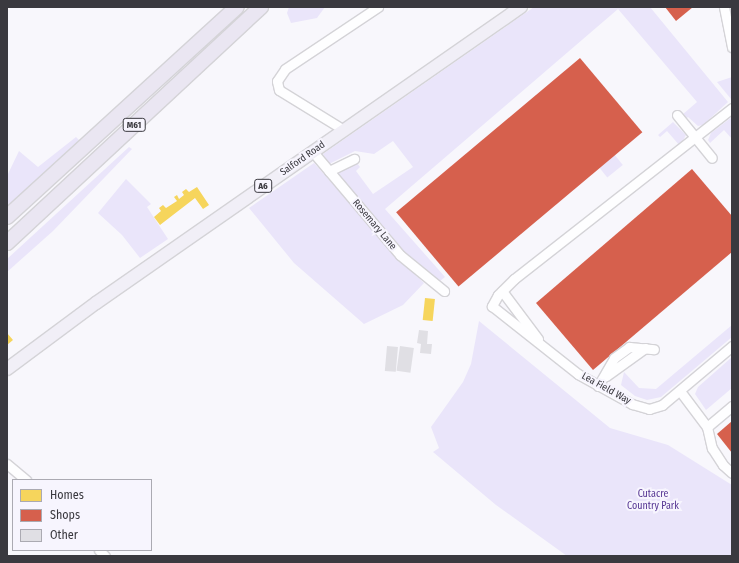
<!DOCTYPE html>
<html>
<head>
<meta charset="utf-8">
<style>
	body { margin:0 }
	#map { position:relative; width:739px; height:563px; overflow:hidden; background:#f8f7fc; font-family:"Fira Sans Condensed",sans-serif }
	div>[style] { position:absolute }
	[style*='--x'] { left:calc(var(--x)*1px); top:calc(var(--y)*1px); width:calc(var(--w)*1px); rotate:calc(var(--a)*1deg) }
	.green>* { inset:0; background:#eae5fa; transform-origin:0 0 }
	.homes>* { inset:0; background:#f6d55c; transform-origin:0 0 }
	.shops>* { inset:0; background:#d6604d; transform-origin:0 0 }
	.building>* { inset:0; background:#e0dfe4; transform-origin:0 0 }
	.roads { filter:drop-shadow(1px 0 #d4d3d7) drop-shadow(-1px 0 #d4d3d7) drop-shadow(0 1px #d4d3d7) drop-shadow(0 -1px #d4d3d7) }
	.minor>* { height:9px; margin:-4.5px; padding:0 4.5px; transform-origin:4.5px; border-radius:4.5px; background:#fefeff }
	.major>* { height:12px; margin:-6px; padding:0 6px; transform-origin:6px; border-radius:6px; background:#f1eff7 }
	.highway>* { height:14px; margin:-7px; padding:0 7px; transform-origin:7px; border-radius:7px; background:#eae6f2 }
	span { translate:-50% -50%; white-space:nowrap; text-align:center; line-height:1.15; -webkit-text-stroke:4px #f7f5fe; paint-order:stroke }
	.shield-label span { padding:1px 3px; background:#f7f5fe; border:1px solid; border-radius:3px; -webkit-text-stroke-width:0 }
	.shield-label { font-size:9px; color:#3a393f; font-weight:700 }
	.street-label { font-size:10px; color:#3a393f }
	.park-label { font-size:10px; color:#563693 }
	.frame { position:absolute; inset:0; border:8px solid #3a393f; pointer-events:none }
	.legend { position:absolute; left:12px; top:479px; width:140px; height:72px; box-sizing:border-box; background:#f7f5fe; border:1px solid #abaab2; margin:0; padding:5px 7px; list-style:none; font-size:12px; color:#3a393f }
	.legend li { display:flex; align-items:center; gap:8px; height:20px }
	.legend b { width:20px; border:1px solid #abaab2 }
</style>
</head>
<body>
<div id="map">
	<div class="green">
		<i style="clip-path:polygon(289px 7px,325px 7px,317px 18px,291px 23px,287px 13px)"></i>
		<i style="clip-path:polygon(534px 7px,650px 7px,728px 102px,703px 125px,698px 126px,688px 117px,686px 119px,682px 115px,697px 102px,618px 9px,385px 209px,445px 277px,440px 281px,447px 288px,423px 273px,334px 175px,335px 169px,357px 163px,360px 167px,356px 171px,373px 194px,413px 167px,393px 141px,374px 154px,355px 151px,329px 164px,323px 154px)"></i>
		<i style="clip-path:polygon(732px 77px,732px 97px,731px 99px,717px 82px)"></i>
		<i style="clip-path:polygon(732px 117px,732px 139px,724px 130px,710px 143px,708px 140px,711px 133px)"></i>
		<i style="clip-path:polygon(673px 122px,686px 135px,680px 146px,667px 131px,660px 137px,658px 135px)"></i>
		<i style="clip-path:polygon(76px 137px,79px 140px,7px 207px,7px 176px,19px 151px,38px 167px)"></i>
		<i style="clip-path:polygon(129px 147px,132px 149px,53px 231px,7px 272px,7px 259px)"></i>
		<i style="left:614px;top:154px;width:14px;height:20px;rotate:51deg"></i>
		<i style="clip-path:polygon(314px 163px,406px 266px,424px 283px,403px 305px,364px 324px,294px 263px,249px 208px)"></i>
		<i style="clip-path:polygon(126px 179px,151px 204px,147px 207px,168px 239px,140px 258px,122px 235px,98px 213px)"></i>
		<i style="clip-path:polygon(479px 321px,610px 428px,668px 445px,732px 485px,732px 556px,567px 556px,496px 505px,433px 452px,439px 448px,431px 427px,463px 382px,471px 364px)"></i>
		<i style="clip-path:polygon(732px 325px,732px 337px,661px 397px,647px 400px,635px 396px,621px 385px,624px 372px,639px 388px,656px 389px)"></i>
		<i style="clip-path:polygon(732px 357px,732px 388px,706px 410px,695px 394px,698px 387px)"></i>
	</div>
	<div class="homes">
		<i style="clip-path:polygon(197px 187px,209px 205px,203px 209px,195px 198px,160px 225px,154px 217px,161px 211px,159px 208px,163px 205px,166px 208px,177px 201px,174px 197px,177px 195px,179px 199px,184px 195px,182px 192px,186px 189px,189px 192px)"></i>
		<i style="left:425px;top:298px;width:10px;height:22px;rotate:6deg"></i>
		<i style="clip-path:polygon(7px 333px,13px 340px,7px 345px)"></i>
	</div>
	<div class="shops">
		<i style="clip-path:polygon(665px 7px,693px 7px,676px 21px)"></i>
		<i style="left:580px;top:58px;width:97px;height:240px;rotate:50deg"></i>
		<i style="clip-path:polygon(692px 169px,732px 216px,732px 252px,593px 370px,536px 303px)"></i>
		<i style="clip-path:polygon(732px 421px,732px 453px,717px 434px)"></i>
	</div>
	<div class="building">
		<i style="clip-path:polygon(419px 330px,428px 331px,427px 344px,432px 344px,431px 354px,420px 353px,421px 344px,417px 343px)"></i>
		<i style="left:387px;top:346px;width:11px;height:25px;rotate:5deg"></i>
		<i style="left:400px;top:346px;width:14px;height:25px;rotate:8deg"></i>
	</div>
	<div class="roads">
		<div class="minor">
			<i style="--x:724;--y:7;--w:41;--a:78.7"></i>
			<i style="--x:732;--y:108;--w:277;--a:141.9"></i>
			<i style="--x:514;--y:279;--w:23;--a:135"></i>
			<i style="--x:498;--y:295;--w:13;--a:119"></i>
			<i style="--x:492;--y:306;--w:110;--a:38.3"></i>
			<i style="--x:578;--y:374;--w:62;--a:29.1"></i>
			<i style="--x:632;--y:404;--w:18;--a:16"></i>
			<i style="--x:649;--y:409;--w:14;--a:-17"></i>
			<i style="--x:662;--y:405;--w:92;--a:-40.1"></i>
			<i style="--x:677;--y:115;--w:55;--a:50.9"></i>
			<i style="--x:344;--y:130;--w:76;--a:-148.4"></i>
			<i style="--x:279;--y:90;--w:9;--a:-103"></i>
			<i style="--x:277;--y:81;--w:14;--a:-56"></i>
			<i style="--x:285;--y:69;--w:112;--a:-33.7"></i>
			<i style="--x:313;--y:152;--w:135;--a:49.8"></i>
			<i style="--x:400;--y:255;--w:57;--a:39.3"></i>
			<i style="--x:329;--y:171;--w:28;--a:-26"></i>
			<i style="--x:502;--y:291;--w:60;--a:53.1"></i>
			<i style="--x:606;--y:376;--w:48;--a:-35.7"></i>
			<i style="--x:598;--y:386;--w:32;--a:-60"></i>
			<i style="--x:614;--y:358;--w:19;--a:-36"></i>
			<i style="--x:629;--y:347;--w:25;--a:5"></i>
			<i style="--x:680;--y:391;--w:45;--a:53.1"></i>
			<i style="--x:707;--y:427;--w:33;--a:-40"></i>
			<i style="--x:707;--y:427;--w:22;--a:77"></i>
			<i style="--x:712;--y:448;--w:20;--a:57"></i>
			<i style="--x:723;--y:465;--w:12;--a:42"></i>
			<i style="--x:7;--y:464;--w:25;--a:40"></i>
			<i style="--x:99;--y:550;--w:8;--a:45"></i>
		</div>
		<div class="major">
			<i style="--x:7;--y:369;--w:111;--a:-36.6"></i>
			<i style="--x:96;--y:303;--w:518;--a:-34.86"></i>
		</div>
		<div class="highway">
			<i style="--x:7;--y:217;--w:311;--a:-42.4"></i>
			<i style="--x:7;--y:243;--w:347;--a:-42.9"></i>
		</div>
	</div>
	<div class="shield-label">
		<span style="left:134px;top:125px">M61</span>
		<span style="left:263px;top:186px">A6</span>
	</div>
	<div class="street-label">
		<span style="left:303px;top:159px;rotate:-35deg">Salford Road</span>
		<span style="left:374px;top:225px;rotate:50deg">Rosemary Lane</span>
		<span style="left:606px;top:389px;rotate:29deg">Lea Field Way</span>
	</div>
	<div class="park-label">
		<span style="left:653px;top:500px">Cutacre<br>Country Park</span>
	</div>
	<div class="frame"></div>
	<ul class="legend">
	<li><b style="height:11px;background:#f6d55c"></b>Homes</li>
	<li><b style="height:11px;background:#d6604d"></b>Shops</li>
	<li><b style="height:11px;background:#e0dfe4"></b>Other</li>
	</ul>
</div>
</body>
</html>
